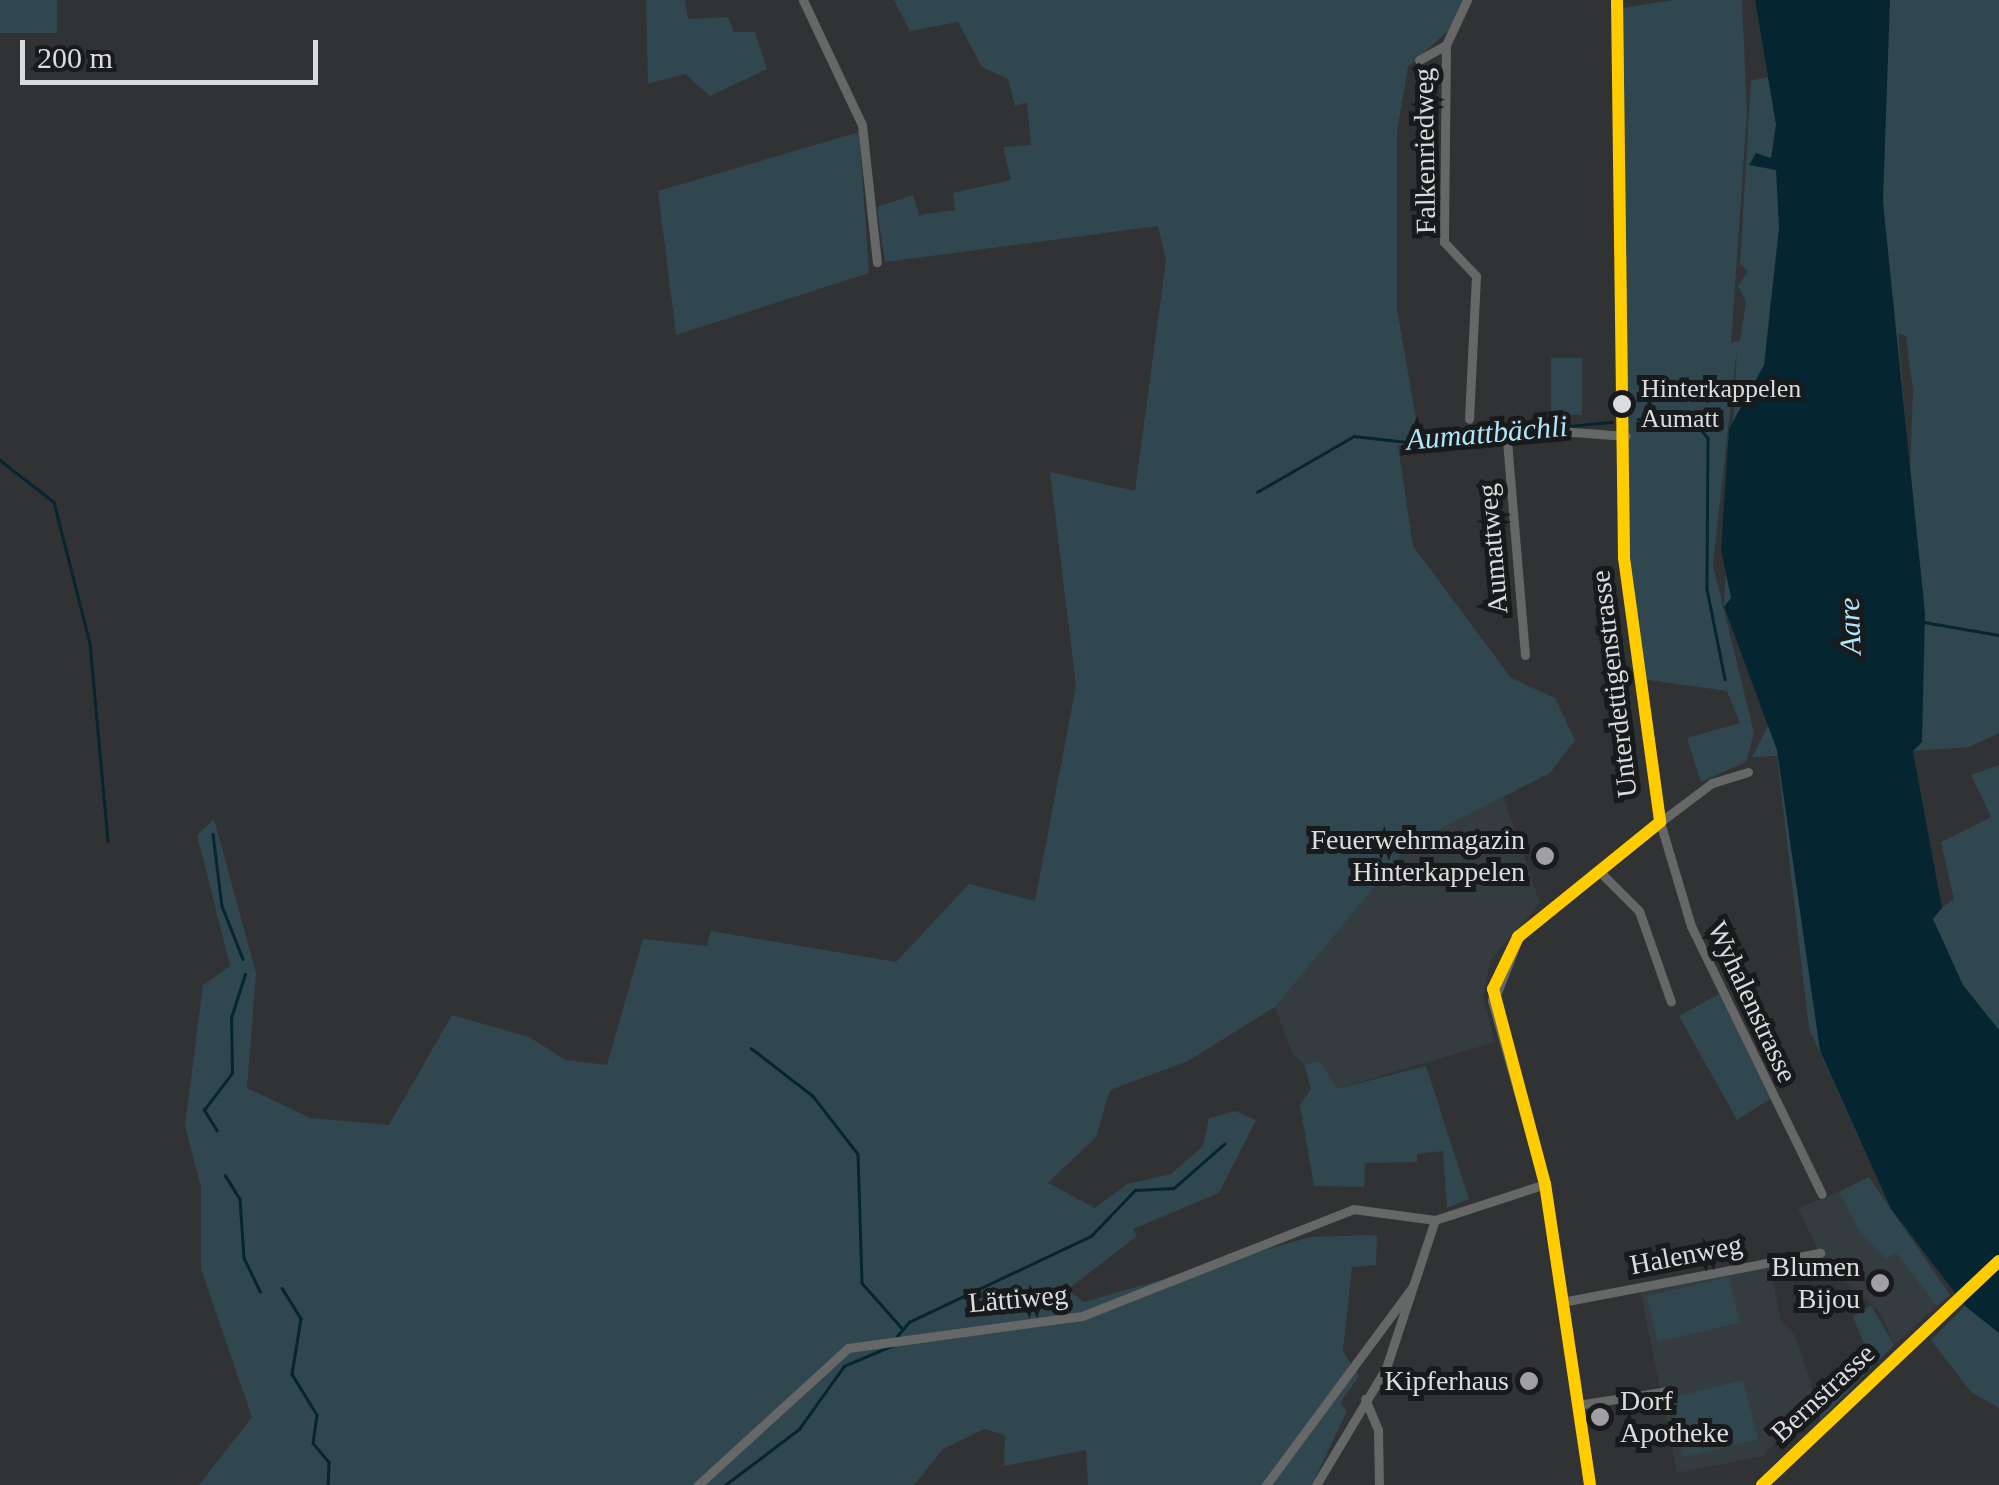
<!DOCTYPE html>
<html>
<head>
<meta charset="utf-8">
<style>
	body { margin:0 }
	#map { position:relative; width:1999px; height:1485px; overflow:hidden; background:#313233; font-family:Georgia,serif }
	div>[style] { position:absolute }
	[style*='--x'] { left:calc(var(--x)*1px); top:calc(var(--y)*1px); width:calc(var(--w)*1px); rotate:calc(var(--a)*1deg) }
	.built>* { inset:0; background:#343c3f }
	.green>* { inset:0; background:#304750; transform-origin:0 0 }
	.water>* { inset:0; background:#052631 }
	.stream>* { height:2.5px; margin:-1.25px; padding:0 1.25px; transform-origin:1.25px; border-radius:1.25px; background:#052631 }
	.minor>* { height:9px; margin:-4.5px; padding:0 4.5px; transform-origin:4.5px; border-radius:4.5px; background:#666767 }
	.tertiary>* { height:11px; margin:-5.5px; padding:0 5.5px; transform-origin:5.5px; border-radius:5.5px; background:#666767 }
	.secondary>* { height:12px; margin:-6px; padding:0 6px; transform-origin:6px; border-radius:6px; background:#666767 }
	.bus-1>* { height:12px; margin:-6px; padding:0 6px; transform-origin:6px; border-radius:6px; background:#fc0 }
	.dots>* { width:28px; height:28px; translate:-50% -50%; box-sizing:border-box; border:5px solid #191a1b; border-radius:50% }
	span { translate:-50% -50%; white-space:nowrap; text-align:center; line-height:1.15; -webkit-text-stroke:10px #191a1b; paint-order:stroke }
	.bus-label { font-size:26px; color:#dbdcdd }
	.left { translate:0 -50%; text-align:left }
	.street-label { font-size:28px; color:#dbdcdd }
	.poi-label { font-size:28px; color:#dbdcdd }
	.right { translate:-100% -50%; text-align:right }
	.water-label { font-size:30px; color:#b1e5fa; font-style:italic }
	.scale { position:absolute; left:20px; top:40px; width:298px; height:45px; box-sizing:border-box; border:5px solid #dbdcdd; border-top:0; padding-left:12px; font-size:30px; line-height:35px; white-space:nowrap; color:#dbdcdd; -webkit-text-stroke:8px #191a1b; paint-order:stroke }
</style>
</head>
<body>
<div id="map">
	<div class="built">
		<i style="clip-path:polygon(1503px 796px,1540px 903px,1490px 961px,1483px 996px,1495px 1042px,1337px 1089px,1320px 1061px,1304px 1064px,1292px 1053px,1275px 1007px,1410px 844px)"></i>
		<i style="clip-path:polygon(1839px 1192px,1860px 1232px,1896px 1252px,1937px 1306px,1894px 1345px,1881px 1313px,1825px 1264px,1798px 1208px)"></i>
		<i style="clip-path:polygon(1770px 1264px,1781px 1322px,1795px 1336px,1816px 1399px,1763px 1456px,1677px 1473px,1640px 1289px)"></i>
	</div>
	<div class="green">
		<i style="left:0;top:0;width:57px;height:33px"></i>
		<i style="clip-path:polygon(646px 0,685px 0,688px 19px,728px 17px,734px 32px,755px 32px,767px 69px,710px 96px,685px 74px,648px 84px)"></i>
		<i style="clip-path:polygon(894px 0,1464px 0,1449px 30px,1408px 67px,1397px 131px,1397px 310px,1420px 441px,1398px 446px,1413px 546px,1511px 678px,1555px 698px,1575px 740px,1550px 773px,1410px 844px,1275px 1007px,1188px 1061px,1110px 1090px,1096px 1137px,1048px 1183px,1095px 1208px,1127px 1184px,1171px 1174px,1203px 1146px,1209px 1118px,1235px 1111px,1256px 1120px,1219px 1193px,1133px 1229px,1137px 1236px,1067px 1290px,1084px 1302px,1310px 1237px,1377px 1235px,1376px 1265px,1352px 1267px,1343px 1351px,1359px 1376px,1340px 1403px,1347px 1411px,1312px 1485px,1088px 1485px,1086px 1450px,1004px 1466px,1005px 1435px,984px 1429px,943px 1449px,914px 1485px,199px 1485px,252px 1417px,201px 1269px,201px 1187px,185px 1126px,203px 985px,230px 966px,197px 835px,214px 819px,256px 973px,247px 1088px,310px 1118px,389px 1125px,452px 1015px,529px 1037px,566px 1060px,607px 1065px,643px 939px,707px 946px,711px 931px,896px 962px,969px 884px,1035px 901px,1076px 686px,1050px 472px,1135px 491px,1166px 260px,1158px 226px,885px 262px,877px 207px,913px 195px,919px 215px,955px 210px,953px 193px,1011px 180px,1003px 147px,1031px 145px,1027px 102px,1015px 106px,1008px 79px,982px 67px,958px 22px,910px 31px)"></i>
		<i style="clip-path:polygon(evenodd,1674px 0,1742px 0,1747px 112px,1731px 343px,1740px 341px,1746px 302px,1738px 286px,1748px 271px,1740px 264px,1751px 81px,1768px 77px,1755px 0,1999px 0,1999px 733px,1969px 747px,1913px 751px,1942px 908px,1954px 899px,1941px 842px,1991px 817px,1971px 775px,1999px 765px,1999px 1408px,1971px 1392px,1931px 1340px,1965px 1306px,1891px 1209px,1809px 1029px,1777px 756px,1752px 757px,1769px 724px,1724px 607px,1737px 348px,1713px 565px,1754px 733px,1746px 762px,1701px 782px,1687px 738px,1740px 723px,1727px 691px,1642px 679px,1629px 560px,1622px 8px,1674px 0,1898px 333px,1906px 336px,1913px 391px,1910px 471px,1898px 333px)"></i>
		<i style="clip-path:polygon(859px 132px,869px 273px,676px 335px,658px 191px)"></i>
		<i style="left:1551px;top:358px;width:31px;height:57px"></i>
		<i style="clip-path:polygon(1719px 994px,1770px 1099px,1737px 1120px,1679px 1016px)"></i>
		<i style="clip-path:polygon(1320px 1061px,1337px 1089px,1426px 1066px,1469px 1199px,1447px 1208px,1443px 1151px,1417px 1154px,1417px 1162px,1365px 1163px,1364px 1187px,1314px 1186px,1300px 1105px,1311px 1089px,1304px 1064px)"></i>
		<i style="clip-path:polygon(1869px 1177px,1950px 1295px,1937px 1306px,1896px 1253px,1886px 1259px,1860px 1233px,1839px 1192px)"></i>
		<i style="left:1729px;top:1277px;width:47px;height:84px;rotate:77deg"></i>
		<i style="clip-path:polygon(1871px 1305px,1894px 1345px,1820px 1420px,1819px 1396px,1869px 1355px,1853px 1317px)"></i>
		<i style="left:1743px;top:1380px;width:61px;height:76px;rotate:76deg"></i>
	</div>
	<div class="water">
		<i style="clip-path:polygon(1755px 0,1890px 0,1883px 202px,1925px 613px,1922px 742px,1913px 751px,1942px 908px,1933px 919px,1963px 985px,1999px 1030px,1999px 1333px,1965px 1306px,1891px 1209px,1820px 1051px,1777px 750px,1724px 607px,1731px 598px,1721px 550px,1729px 429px,1764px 365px,1779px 228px,1776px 170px,1749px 165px,1756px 153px,1771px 158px,1776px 125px)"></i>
	</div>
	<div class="stream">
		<i style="--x:1638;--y:419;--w:56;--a:2"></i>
		<i style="--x:1694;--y:421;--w:22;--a:51"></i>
		<i style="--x:1708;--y:438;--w:151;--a:90.4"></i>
		<i style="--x:1707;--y:589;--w:92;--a:78.7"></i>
		<i style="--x:0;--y:460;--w:68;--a:37.9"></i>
		<i style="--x:54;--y:502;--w:146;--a:75.7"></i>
		<i style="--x:90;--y:643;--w:199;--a:84.8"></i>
		<i style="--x:1257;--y:492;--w:112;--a:-30"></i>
		<i style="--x:1354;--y:436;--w:53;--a:6.5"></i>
		<i style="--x:1407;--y:442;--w:206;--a:-5.6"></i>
		<i style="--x:1924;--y:622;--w:76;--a:9.8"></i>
		<i style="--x:213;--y:834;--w:73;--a:82.9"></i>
		<i style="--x:222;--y:906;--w:57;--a:68.4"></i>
		<i style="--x:751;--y:1048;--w:78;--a:37.7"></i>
		<i style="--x:813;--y:1096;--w:73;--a:52.2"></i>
		<i style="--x:858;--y:1154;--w:129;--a:88.2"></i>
		<i style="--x:862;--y:1283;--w:59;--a:48.4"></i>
		<i style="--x:217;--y:1131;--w:25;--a:-122"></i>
		<i style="--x:204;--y:1110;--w:46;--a:-52.9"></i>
		<i style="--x:232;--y:1073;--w:55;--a:-91"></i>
		<i style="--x:231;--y:1018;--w:46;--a:-72.3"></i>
		<i style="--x:225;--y:1175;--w:28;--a:58"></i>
		<i style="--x:240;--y:1199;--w:59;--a:86.1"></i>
		<i style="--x:244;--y:1258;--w:37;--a:64"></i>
		<i style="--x:282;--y:1288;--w:36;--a:58"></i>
		<i style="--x:301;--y:1319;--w:56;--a:99.3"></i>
		<i style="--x:292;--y:1374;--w:48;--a:58.6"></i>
		<i style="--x:317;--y:1415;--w:28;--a:98"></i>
		<i style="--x:313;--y:1443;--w:25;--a:50"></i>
		<i style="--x:329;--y:1462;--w:23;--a:92"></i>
		<i style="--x:897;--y:1336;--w:18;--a:-49"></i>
		<i style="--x:909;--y:1322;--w:201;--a:-25.3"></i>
		<i style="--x:1091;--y:1236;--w:64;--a:-46.3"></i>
		<i style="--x:1135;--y:1190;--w:39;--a:-3"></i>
		<i style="--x:1174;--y:1188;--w:67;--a:-41.3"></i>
		<i style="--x:725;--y:1485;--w:93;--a:-37.1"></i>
		<i style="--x:799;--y:1429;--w:77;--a:-54.5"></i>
		<i style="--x:844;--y:1366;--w:56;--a:-22.9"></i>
	</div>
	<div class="minor">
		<i style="--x:803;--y:0;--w:138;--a:64.7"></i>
		<i style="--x:862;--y:125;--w:138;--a:83.8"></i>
		<i style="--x:1446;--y:45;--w:197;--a:90.6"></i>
		<i style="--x:1444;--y:242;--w:47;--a:46.7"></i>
		<i style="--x:1476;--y:276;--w:143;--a:92.8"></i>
		<i style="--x:1419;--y:60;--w:31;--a:-29"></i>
		<i style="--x:1446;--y:45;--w:50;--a:-65"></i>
		<i style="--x:1525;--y:655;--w:215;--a:-94.8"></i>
		<i style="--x:1507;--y:441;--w:53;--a:-10.9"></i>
		<i style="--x:1559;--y:431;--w:67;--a:4.3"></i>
		<i style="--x:1748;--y:772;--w:38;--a:163"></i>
		<i style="--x:1712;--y:783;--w:65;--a:143.1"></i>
		<i style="--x:1660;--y:822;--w:109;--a:73.4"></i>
		<i style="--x:1691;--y:926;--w:298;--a:64"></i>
		<i style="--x:1598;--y:870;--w:58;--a:45"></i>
		<i style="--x:1639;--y:911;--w:96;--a:70.6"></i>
		<i style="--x:1562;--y:1302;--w:263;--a:-10.8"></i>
		<i style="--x:1365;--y:1399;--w:33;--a:67"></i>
		<i style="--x:1378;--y:1429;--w:56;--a:89"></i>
		<i style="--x:1577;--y:1405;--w:93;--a:-8.7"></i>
		<i style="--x:698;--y:1485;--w:203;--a:-42.4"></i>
		<i style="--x:848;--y:1348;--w:236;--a:-7.8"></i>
		<i style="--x:1082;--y:1316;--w:291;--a:-21.5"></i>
		<i style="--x:1353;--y:1209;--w:83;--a:7.6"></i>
		<i style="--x:1266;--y:1485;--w:247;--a:-53.5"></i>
		<i style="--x:1316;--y:1485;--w:136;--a:-59.1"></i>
		<i style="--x:1386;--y:1368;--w:156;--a:-71.7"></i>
		<i style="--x:1435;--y:1220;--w:116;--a:-18.1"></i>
	</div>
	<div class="tertiary">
		<i style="--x:1590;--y:1485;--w:304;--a:-98.5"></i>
		<i style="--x:1545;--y:1184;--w:191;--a:-105.8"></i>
		<i style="--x:1493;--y:1000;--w:68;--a:-68.4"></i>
		<i style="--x:1518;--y:937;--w:183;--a:-39"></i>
		<i style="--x:1660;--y:822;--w:266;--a:-97.8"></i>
		<i style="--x:1624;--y:558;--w:558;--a:-90.72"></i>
	</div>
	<div class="secondary">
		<i style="--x:1762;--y:1485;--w:326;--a:-43.4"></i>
	</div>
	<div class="bus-1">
		<i style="--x:1617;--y:0;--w:558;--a:89.28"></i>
		<i style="--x:1624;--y:558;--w:266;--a:82.2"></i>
		<i style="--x:1590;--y:1485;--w:304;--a:-98.5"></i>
		<i style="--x:1545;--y:1184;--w:202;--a:-104.9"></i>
		<i style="--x:1493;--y:989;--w:58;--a:-64.3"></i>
		<i style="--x:1518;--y:937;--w:183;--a:-39"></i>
		<i style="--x:1762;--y:1485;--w:326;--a:-43.4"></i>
	</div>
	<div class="dots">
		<i style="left:1622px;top:404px;background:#dbdcdd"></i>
		<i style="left:1545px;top:856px;background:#a0a0a2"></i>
		<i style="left:1880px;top:1283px;background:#a0a0a2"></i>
		<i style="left:1529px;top:1381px;background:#a0a0a2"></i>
		<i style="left:1600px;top:1417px;background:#a0a0a2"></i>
	</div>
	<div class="bus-label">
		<span class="left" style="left:1641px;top:404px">Hinterkappelen<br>Aumatt</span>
	</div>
	<div class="street-label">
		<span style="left:1425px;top:151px;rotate:-91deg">Falkenriedweg</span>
		<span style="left:1493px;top:549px;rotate:-95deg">Aumattweg</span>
		<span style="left:1614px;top:684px;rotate:-97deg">Unterdettigenstrasse</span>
		<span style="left:1752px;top:1002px;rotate:65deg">Wyhalenstrasse</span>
		<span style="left:1686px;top:1255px;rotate:-11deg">Halenweg</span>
		<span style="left:1018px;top:1299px;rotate:-5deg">Lättiweg</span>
		<span style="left:1823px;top:1393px;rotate:-43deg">Bernstrasse</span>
	</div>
	<div class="poi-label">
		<span class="right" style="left:1525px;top:856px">Feuerwehrmagazin<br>Hinterkappelen</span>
		<span class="right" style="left:1860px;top:1283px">Blumen<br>Bijou</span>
		<span class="right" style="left:1509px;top:1381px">Kipferhaus</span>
		<span class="left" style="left:1620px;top:1417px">Dorf<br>Apotheke</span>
	</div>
	<div class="water-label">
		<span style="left:1487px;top:433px;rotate:-5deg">Aumattbächli</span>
		<span style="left:1850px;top:626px;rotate:-92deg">Aare</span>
	</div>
	<div class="scale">200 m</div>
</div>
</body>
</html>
